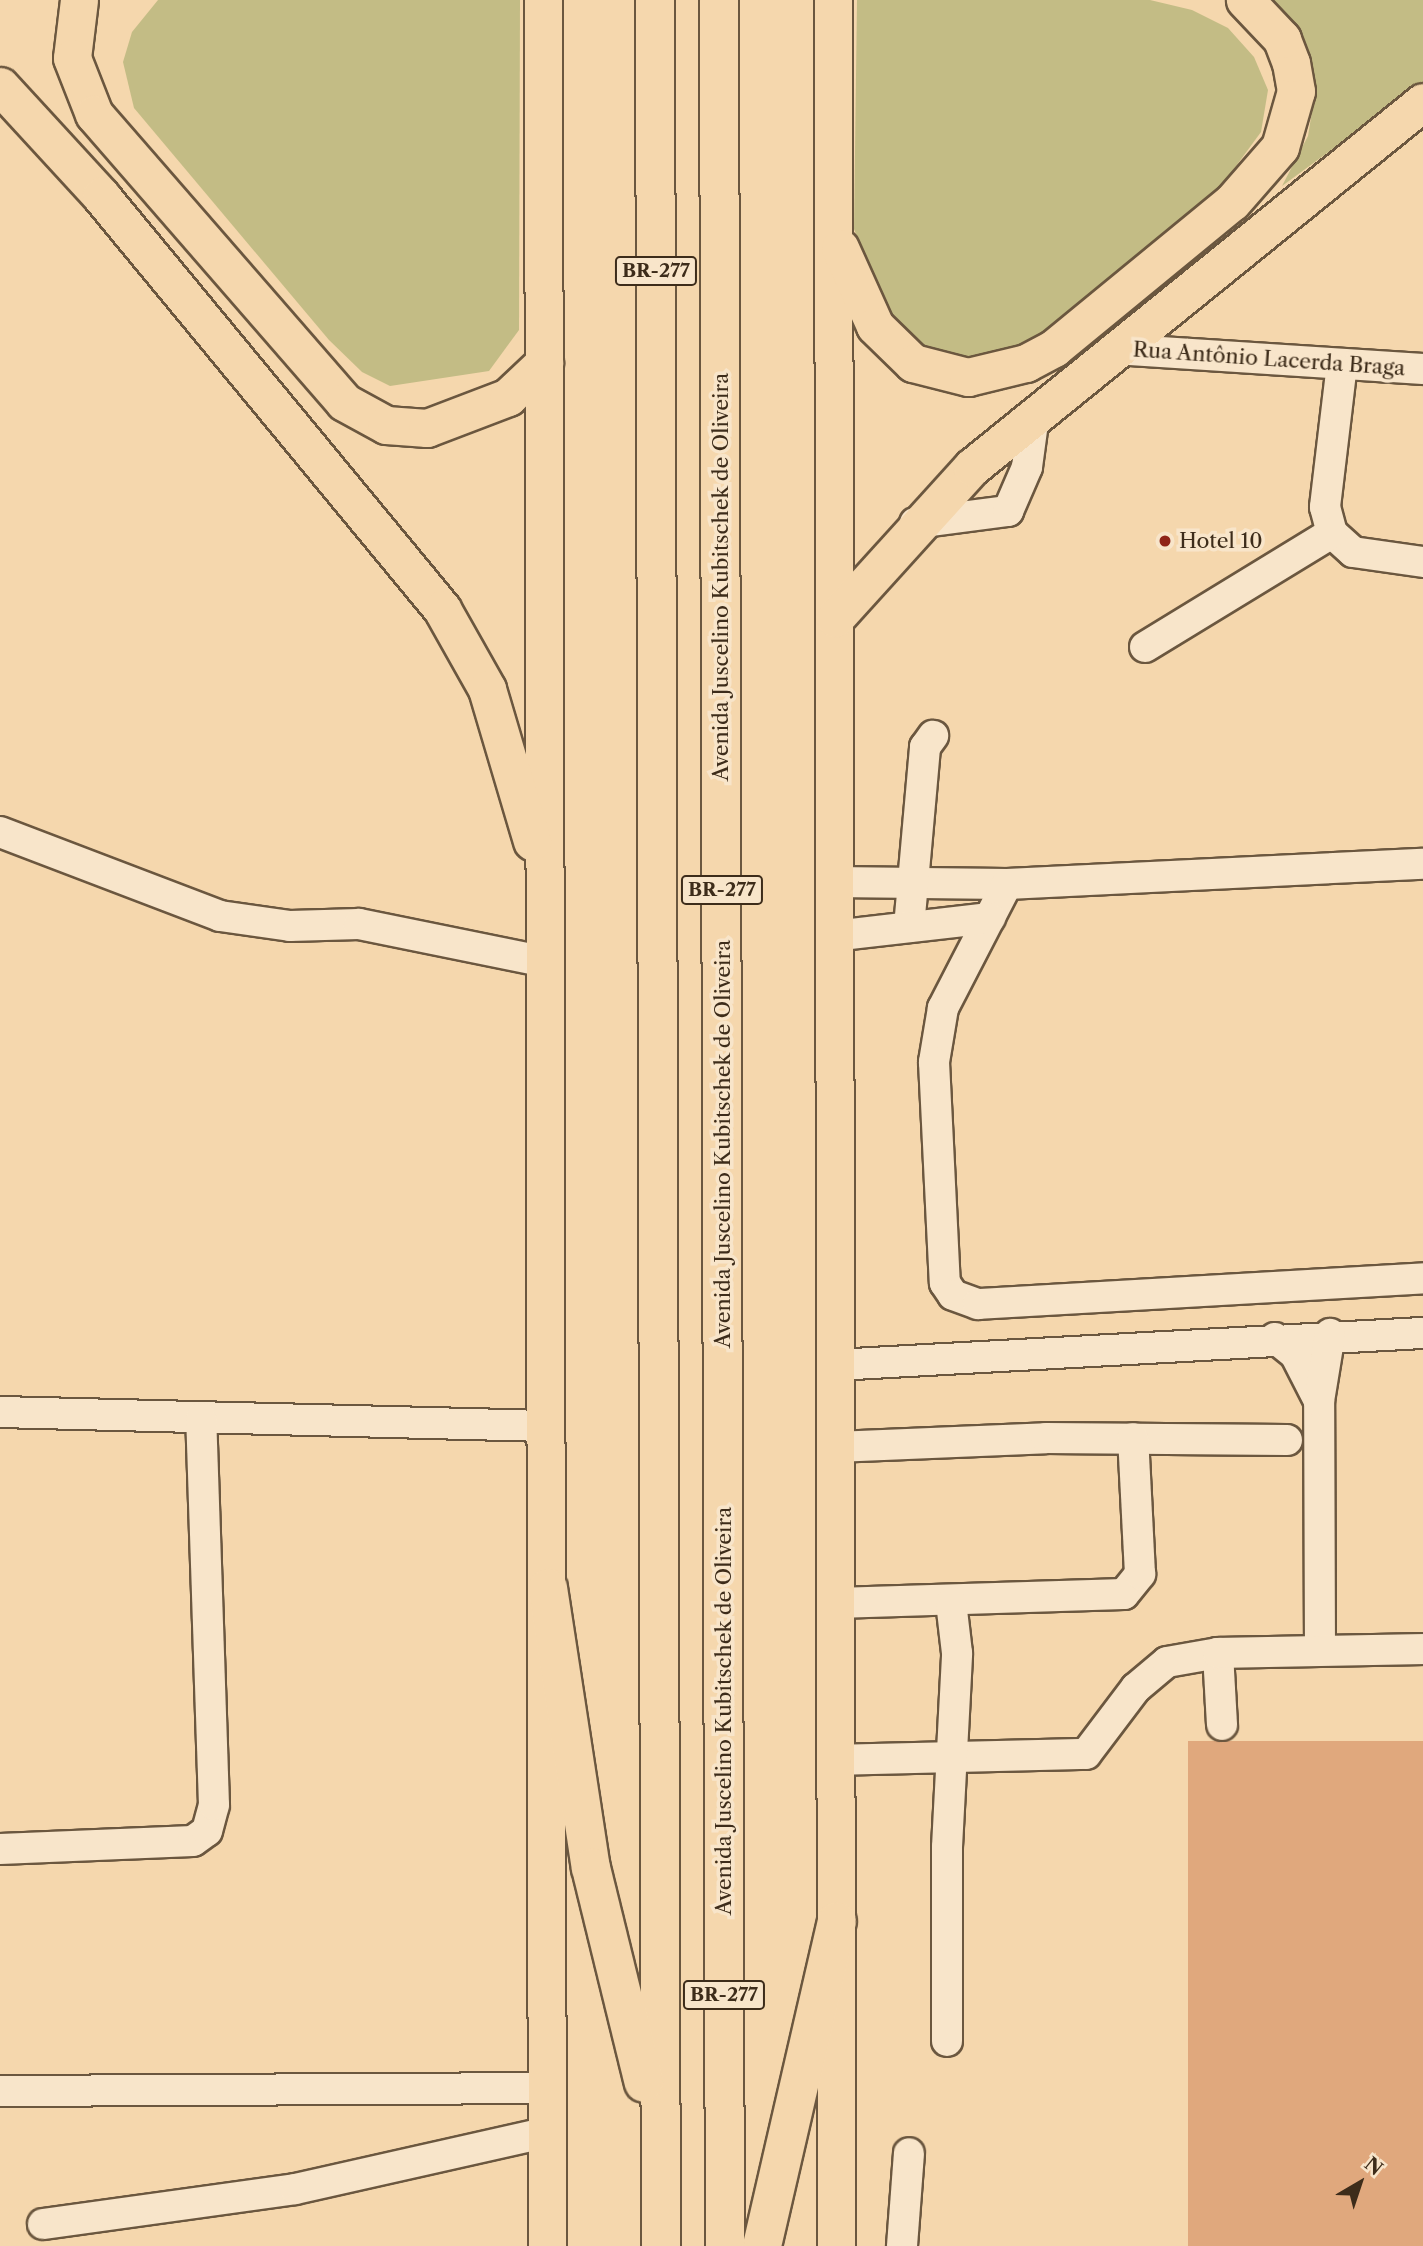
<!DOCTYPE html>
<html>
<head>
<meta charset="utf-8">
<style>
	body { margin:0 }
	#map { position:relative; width:1423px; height:2246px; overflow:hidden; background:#f5d7ad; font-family:"Libre Caslon Text",serif }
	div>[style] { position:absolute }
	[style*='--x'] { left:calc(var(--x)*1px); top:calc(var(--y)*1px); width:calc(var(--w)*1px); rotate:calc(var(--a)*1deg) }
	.green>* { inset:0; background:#c3bc85 }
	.building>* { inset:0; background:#e0a87d; transform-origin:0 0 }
	.roads { filter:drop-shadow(2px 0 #6b573f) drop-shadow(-2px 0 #6b573f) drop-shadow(0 2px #6b573f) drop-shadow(0 -2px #6b573f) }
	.minor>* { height:30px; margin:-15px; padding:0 15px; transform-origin:15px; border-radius:15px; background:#f8e5ca }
	.major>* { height:37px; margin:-18.5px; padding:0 18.5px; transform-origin:18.5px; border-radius:18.5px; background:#f5d7ad }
	.highway>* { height:38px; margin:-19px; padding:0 19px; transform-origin:19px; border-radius:19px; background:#f5d7ad }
	.dots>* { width:19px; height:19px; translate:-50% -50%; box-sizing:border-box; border:4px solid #f8e5ca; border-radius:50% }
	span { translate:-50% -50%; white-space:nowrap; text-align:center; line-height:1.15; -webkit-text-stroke:7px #f8e5ca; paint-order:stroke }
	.shield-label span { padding:2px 5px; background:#f8e5ca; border:2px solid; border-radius:5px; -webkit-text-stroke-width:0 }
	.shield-label { font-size:19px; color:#3d2c1a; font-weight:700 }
	.street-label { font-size:21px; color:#3d2c1a }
	.poi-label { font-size:21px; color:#3d2c1a }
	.left { translate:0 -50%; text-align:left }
	.north { position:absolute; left:1325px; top:2148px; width:70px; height:70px; -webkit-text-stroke:5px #f8e5ca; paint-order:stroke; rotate:39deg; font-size:19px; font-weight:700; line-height:28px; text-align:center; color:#3d2c1a }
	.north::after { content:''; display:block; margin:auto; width:24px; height:32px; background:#3d2c1a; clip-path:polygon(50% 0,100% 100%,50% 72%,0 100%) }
</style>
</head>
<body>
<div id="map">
	<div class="green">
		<i style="clip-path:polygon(158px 0,520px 0,519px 330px,489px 371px,390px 386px,362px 372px,329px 340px,134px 108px,123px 62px,132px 32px)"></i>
		<i style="clip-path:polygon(857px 0,1150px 0,1192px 10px,1228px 28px,1254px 57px,1268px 90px,1261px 132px,1225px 181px,1073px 319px,1026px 349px,983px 359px,948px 358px,916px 344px,888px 316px,854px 229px)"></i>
		<i style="clip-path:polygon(1274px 0,1423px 0,1423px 83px,1282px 186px,1308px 136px,1315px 93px,1305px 47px)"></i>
	</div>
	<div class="building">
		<i style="left:1423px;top:1741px;width:505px;height:235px;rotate:90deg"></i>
	</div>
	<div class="roads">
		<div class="minor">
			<i style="--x:1114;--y:349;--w:310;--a:3.7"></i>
			<i style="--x:1342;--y:364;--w:144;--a:96.8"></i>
			<i style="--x:1325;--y:507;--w:27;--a:75"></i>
			<i style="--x:1332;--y:533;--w:28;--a:42"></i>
			<i style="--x:1353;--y:552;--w:71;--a:8.1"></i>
			<i style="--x:915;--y:523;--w:94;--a:-7.4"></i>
			<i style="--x:1008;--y:511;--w:48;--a:-66.6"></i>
			<i style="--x:1027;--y:467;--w:52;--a:-82.3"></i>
			<i style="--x:1145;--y:647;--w:219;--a:-31.4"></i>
			<i style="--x:0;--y:832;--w:235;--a:20.9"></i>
			<i style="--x:220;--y:916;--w:71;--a:8.1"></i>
			<i style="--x:290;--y:926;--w:69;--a:-1.7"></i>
			<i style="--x:359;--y:924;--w:191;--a:11.5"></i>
			<i style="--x:834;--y:882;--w:173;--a:0.7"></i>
			<i style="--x:1007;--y:884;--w:416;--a:-2.8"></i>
			<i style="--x:1007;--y:884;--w:140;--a:117.3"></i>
			<i style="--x:943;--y:1008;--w:55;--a:99.5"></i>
			<i style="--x:934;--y:1062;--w:221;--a:87.2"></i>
			<i style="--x:945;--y:1283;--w:14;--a:56"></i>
			<i style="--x:953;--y:1295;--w:27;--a:20"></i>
			<i style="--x:978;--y:1304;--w:446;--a:-3.3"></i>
			<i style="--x:909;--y:927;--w:181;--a:-84.9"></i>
			<i style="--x:925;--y:747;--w:14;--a:-54"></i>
			<i style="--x:834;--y:936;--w:157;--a:-6.6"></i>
			<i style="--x:1275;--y:1338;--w:26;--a:39"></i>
			<i style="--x:1295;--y:1354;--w:53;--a:62.9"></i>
			<i style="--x:835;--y:1365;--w:589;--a:-3.12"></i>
			<i style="--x:0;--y:1412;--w:547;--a:1.47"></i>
			<i style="--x:835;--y:1447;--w:211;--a:-2.4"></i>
			<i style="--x:1046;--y:1438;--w:241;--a:0.5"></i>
			<i style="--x:836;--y:1603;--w:288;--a:-1.8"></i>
			<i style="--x:1124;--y:1594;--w:26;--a:-51"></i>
			<i style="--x:1140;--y:1574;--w:136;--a:-92.9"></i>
			<i style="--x:1320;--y:1650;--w:249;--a:-90.2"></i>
			<i style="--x:1319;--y:1401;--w:68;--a:-80.7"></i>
			<i style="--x:1218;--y:1653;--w:72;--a:86.8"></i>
			<i style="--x:836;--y:1760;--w:250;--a:-1.4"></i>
			<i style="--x:1086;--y:1754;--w:83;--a:-52.9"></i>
			<i style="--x:1136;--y:1688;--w:40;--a:-40"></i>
			<i style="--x:1167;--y:1662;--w:52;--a:-10"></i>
			<i style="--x:1218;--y:1653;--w:205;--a:-1.1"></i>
			<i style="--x:0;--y:1849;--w:193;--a:-2.4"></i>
			<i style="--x:193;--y:1841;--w:17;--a:-36"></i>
			<i style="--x:207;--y:1831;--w:27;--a:-75"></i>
			<i style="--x:214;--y:1805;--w:387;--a:-91.9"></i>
			<i style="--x:947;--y:2041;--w:194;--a:-90"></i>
			<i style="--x:947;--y:1847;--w:194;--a:-87"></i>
			<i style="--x:957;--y:1653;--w:51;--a:-96.7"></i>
			<i style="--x:0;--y:2091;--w:548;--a:-0.31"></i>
			<i style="--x:43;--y:2224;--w:254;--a:-7.9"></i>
			<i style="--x:295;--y:2189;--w:259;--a:-12.7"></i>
			<i style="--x:902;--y:2246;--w:93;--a:-85.7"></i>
		</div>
		<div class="major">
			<i style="--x:79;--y:0;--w:58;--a:96.9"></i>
			<i style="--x:72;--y:58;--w:60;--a:68.6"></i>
			<i style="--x:94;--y:114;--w:381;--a:49"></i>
			<i style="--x:344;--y:402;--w:48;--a:28.7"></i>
			<i style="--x:386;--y:425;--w:41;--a:4.2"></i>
			<i style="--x:427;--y:428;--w:87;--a:-20.9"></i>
			<i style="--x:508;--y:397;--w:50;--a:-43.4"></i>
			<i style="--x:543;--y:0;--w:2246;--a:89.9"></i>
			<i style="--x:833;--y:0;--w:2246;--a:89.92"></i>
			<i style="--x:0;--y:86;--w:149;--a:47.4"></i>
			<i style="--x:101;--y:196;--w:536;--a:50.45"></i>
			<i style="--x:442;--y:609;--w:92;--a:60.6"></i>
			<i style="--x:487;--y:689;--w:159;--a:73.5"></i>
			<i style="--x:840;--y:248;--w:85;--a:65.8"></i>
			<i style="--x:875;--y:326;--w:53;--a:44.2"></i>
			<i style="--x:913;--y:363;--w:57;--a:14.3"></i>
			<i style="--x:968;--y:377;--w:60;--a:-13.6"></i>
			<i style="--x:1026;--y:363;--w:32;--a:-28"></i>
			<i style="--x:1054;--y:348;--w:230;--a:-39.4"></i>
			<i style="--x:1232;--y:202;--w:73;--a:-48.9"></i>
			<i style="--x:1280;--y:147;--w:58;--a:-74.1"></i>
			<i style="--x:1296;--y:91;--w:28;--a:-100"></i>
			<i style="--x:1291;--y:63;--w:26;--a:-111"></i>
			<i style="--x:1282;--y:39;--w:54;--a:-133.5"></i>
			<i style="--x:835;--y:618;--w:204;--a:-47.8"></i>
			<i style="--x:972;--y:467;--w:580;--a:-38.98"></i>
		</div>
		<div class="highway">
			<i style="--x:655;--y:0;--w:2246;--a:89.85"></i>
			<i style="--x:719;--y:0;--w:2246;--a:89.85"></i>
			<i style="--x:548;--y:1588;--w:283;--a:81.3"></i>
			<i style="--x:591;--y:1868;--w:221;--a:76.2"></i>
			<i style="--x:762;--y:2246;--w:333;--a:-77"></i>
		</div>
	</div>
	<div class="dots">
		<i style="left:1165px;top:541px;background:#8f2418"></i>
	</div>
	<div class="shield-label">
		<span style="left:656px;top:271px">BR-277</span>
		<span style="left:722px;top:890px">BR-277</span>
		<span style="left:724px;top:1995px">BR-277</span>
	</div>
	<div class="street-label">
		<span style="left:1269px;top:359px;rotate:4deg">Rua Antônio Lacerda Braga</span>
		<span style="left:721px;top:577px;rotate:-90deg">Avenida Juscelino Kubitschek de Oliveira</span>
		<span style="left:723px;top:1144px;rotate:-90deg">Avenida Juscelino Kubitschek de Oliveira</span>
		<span style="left:724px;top:1711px;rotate:-90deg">Avenida Juscelino Kubitschek de Oliveira</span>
	</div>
	<div class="poi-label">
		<span class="left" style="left:1179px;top:541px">Hotel 10</span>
	</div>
	<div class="north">N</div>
</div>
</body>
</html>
